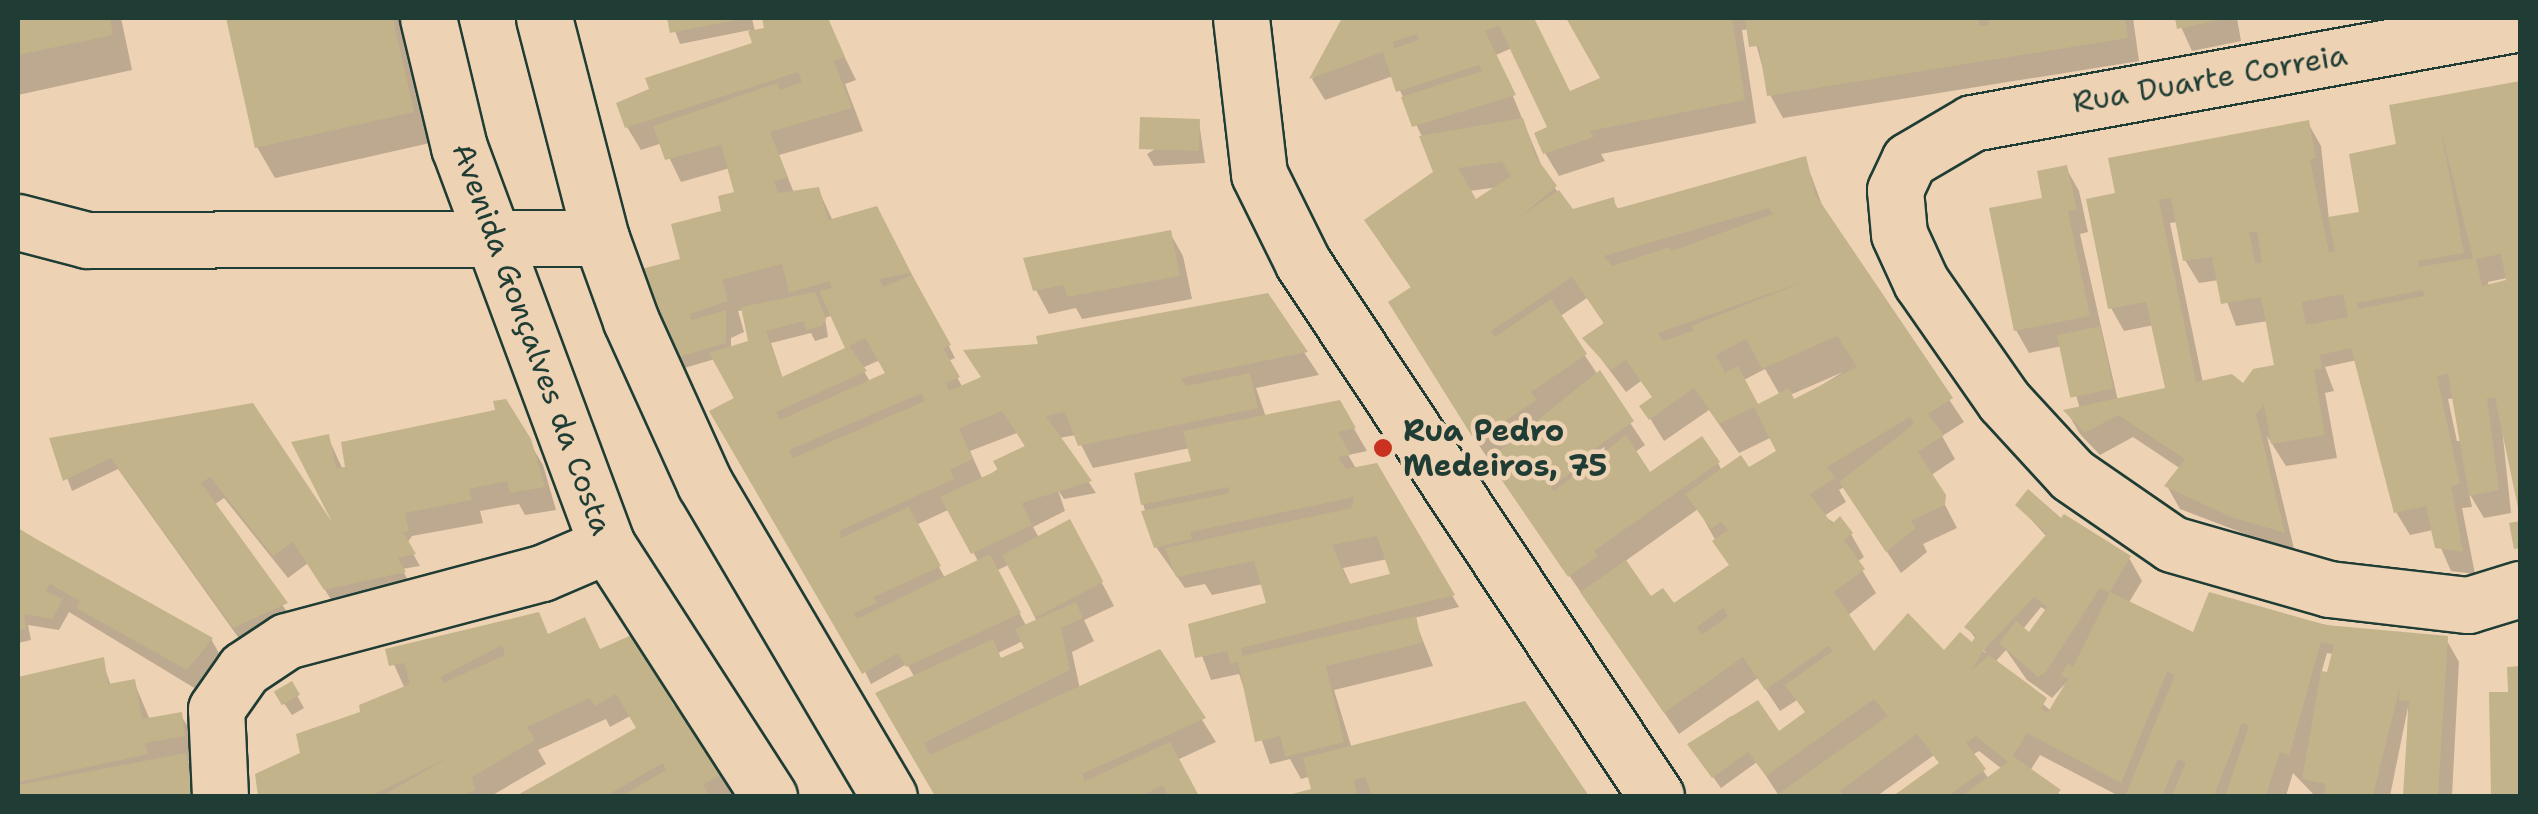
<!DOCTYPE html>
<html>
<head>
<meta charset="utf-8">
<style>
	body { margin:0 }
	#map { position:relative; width:2538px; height:814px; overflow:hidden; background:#edd2b4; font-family:"Shantell Sans",sans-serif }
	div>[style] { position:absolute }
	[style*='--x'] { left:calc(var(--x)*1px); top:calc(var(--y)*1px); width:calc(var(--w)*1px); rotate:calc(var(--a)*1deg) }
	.shadow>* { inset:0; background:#0003 }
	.building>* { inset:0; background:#c2b38a; transform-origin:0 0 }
	.roads { filter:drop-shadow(2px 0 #1f3d34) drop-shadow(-2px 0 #1f3d34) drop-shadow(0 2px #1f3d34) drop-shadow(0 -2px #1f3d34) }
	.minor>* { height:55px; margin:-27.5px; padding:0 27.5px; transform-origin:27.5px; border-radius:27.5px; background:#edd2b4 }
	.dots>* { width:28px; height:28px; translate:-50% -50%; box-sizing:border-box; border:5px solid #edd2b4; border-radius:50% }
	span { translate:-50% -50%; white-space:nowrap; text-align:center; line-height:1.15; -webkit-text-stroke:9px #edd2b4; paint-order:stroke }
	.street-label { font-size:30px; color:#1f3d34 }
	.poi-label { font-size:30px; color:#1f3d34; font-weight:700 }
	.left { translate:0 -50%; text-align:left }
	.frame { position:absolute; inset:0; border:20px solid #1f3d34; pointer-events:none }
</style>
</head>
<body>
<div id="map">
	<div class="shadow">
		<i style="clip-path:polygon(18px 18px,121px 18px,132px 70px,18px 95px)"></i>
		<i style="clip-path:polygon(229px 18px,402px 18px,430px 143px,275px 178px,257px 147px)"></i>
		<i style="clip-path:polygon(evenodd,670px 18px,752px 18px,755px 32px,767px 30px,764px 18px,826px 19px,856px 80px,845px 84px,863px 131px,779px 155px,794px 193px,818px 189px,833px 221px,894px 240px,955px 358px,948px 361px,963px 388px,1041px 346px,1267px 296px,1319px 375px,1256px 388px,1266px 417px,1339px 403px,1367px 451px,1348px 455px,1357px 470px,1376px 466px,1459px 607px,1414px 618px,1433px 666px,1334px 690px,1352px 749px,1524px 703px,1585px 796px,1290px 796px,1315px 791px,1311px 776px,1301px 779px,1290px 759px,1270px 764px,1239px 674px,1211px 680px,1191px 626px,1272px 608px,1263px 584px,1212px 595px,1205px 584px,1185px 588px,1156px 547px,1143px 504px,1194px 463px,1190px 448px,1093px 468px,1076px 435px,1059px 438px,1096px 493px,1064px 499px,1058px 490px,1065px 511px,1033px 527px,1038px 536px,1082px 545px,1114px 606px,1084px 620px,1094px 641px,1072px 652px,1080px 689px,1159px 652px,1216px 742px,1177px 760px,1198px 796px,938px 796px,878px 694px,915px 678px,907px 664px,871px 684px,715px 359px,681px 369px,674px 357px,683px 260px,737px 194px,730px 168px,681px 182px,662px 143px,641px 150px,627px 127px,755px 45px,750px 30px,680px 44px,670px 18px,744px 310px,751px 343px,731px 349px,731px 338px,744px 332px,738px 311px,744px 310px,670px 18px,833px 315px,848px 349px,783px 379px,771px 343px,811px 333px,815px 341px,828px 337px,825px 318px,833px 315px,670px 18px,880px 360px,889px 375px,871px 383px,862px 368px,880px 360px,670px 18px,1017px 433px,1026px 448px,983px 480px,970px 451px,1017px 433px,670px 18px,950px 509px,979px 563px,945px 578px,916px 525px,950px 509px,670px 18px,1388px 559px,1394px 576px,1351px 586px,1343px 568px,1388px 559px,670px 18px,1010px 564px,1037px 622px,1027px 627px,996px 571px,1010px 564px,670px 18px,1023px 641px,1027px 649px,1002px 661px,998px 653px,1023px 641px)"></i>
		<i style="clip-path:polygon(evenodd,1349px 18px,1533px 18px,1570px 93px,1604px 79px,1569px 18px,2133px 18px,2139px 61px,1783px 118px,1770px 95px,1752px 29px,1742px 30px,1756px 123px,1601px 154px,1605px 161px,1559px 176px,1545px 153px,1550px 129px,1512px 48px,1496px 55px,1545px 174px,1572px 212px,1613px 200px,1619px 211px,1805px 159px,1825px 213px,1964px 422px,1942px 436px,1955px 459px,1930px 476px,1957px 528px,1923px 544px,1927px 552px,1901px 573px,1844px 487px,1839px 490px,1846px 502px,1824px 516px,1851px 534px,1864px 557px,1857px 562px,1876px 593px,1847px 616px,1880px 664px,1943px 654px,1960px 635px,1986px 653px,1967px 627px,2047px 537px,2018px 505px,2129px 558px,2142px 581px,2128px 604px,2194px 635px,2288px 617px,2366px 633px,2446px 639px,2459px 662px,2452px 796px,2406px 796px,2408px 707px,2390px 796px,2315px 796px,2293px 773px,2286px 796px,2119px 796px,2040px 755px,2030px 771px,2062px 796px,1897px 796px,1941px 765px,1934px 755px,1877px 796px,1779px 796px,1757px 762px,1721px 788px,1690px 745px,1731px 716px,1778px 734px,1806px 713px,1797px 700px,1780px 711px,1758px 678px,1679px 734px,1467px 428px,1446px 393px,1412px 289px,1380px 243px,1436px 173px,1426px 145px,1393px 76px,1325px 100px,1312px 79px,1349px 18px,1499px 187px,1475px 202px,1469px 191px,1499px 187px,1349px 18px,1587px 298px,1605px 325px,1586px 339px,1626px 392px,1641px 381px,1654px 399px,1643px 407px,1664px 441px,1709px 410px,1739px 453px,1772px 437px,1779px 452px,1755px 480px,1722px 471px,1718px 463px,1650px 475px,1634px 453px,1645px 445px,1559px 317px,1587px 298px,1349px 18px,1765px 369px,1780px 395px,1759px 407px,1744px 380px,1765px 369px,1349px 18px,1843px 372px,1794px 402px,1790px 395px,1843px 372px,1349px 18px,1698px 509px,1731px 568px,1674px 607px,1650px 599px,1624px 562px,1698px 509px,1349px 18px,2041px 607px,2047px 611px,2030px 635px,2023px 629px,2041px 607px,1349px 18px,2006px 650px,2027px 680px,2052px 698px,2074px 674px,2051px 711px,1995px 662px,2006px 650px,1349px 18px,2327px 653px,2334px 654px,2329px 675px,2321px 674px,2327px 653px,1349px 18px,1979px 751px,2002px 769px,1989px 779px,1972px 755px,1979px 751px)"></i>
		<i style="clip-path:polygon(2177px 18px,2237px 18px,2241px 41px,2192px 51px)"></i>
		<i style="clip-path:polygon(evenodd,2520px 84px,2520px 148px,2511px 143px,2520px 158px,2520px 514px,2500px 409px,2511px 513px,2484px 518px,2469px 493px,2472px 507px,2462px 508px,2475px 574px,2451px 571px,2433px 530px,2410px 535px,2396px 512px,2357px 360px,2325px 367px,2334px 391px,2325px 393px,2337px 458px,2286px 466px,2267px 436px,2295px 553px,2180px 509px,2167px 486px,2181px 469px,2133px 437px,2100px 455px,2080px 434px,2067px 412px,2080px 409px,2062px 346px,2029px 353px,2016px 330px,2045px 200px,2066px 168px,2079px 191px,2088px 232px,2080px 234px,2118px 401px,2168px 390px,2154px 325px,2124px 331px,2111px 308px,2118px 195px,2308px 123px,2321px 146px,2329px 220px,2362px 214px,2399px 146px,2392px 107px,2520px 84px,2178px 222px,2185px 260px,2199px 283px,2219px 280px,2236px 326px,2268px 321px,2277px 367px,2243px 387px,2203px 383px,2170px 223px,2178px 222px,2520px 84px,2507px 278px,2508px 282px,2489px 287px,2488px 282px,2507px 278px,2520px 84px,2454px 398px,2462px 441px,2457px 441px,2448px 399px,2454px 398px)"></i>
		<i style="clip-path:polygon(1199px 122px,1205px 163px,1154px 166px,1147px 154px)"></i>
		<i style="clip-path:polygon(1170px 233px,1183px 256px,1192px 299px,1082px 319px,1076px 308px,1049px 314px,1036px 290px)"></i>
		<i style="clip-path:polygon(505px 402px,543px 465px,556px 510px,525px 515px,519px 504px,480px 511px,483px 523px,412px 536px,407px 543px,420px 566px,402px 569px,410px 584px,339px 612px,308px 563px,288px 578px,224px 498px,214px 505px,303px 635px,253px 658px,118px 469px,72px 491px,53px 440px,252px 405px,337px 534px,328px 437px,343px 470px,497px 412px)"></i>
		<i style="clip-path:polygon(18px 531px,211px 639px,224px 662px,201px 692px,69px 612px,59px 630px,28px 625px,31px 640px,18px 643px)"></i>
		<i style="clip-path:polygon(537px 615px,549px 636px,600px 652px,673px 710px,683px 705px,737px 796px,521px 796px,640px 729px,632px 715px,610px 727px,606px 719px,538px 750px,546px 764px,491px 796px,261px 796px,258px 775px,303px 755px,405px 689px,388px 651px)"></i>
		<i style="clip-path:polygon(102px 660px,111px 686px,134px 682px,150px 720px,181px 715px,194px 738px,197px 759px,188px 761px,200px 796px,18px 796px,18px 679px)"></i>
		<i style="clip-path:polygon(2510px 669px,2520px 669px,2520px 796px,2494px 796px,2492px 695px,2511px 694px)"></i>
		<i style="clip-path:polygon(291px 685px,304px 708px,292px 715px,277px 693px)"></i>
	</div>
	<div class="building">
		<i style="clip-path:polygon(18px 18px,110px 18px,113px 35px,18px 55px)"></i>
		<i style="clip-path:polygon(226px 18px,393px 18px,414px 112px,255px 148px)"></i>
		<i style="clip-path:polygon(667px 18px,741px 18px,741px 19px,670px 33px)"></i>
		<i style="clip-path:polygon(evenodd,762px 18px,828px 18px,845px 57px,834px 61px,852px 108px,770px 132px,788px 177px,774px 181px,778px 193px,819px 187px,828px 220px,877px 206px,911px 273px,879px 279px,883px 287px,912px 275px,951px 345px,943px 348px,960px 377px,946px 383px,949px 391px,981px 377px,963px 350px,1038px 344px,1036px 336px,1268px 293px,1308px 352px,1181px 378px,1186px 386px,1250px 373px,1258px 408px,1078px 446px,1065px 412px,1046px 416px,1092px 481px,1022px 503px,1032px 525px,971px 554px,940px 497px,998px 470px,993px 461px,1025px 446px,1002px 411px,959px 428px,973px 459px,950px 470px,954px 479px,839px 531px,841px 538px,909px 507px,941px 566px,874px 597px,877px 603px,854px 613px,857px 619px,990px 554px,1021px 613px,906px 667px,898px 653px,862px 674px,709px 411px,734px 398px,709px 353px,748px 341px,741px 307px,815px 292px,826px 319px,822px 326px,806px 330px,804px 321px,766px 331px,782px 377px,845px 348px,819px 291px,832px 288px,829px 281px,789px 293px,782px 264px,722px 280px,728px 301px,690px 314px,691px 320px,726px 310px,726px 343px,672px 359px,634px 271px,680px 259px,671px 224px,721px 211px,718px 196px,734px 192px,721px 145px,665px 160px,653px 126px,777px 83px,780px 90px,802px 82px,798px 72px,625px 128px,616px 103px,649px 89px,645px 78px,752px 43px,748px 31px,764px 28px,762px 18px,865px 338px,885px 373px,780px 420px,776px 412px,867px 371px,849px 346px,865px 338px,762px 18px,922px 393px,925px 401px,793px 458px,789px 450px,922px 393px)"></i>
		<i style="clip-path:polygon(evenodd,1342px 18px,1534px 18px,1570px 91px,1600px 78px,1566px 18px,1732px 18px,1745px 100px,1590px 131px,1594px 137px,1543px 154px,1534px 133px,1547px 127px,1499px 26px,1485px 31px,1516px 95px,1412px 127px,1401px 97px,1482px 71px,1479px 65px,1396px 92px,1383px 52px,1309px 79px,1342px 18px,1417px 34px,1419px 40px,1395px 48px,1393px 42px,1417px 34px)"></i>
		<i style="clip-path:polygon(1745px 18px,1978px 18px,1980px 26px,1989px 25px,1988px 18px,2125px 18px,2128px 38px,1767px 96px,1759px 46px,1749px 47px)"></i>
		<i style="clip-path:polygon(2175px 18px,2224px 18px,2224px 19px,2177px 29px)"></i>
		<i style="clip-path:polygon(evenodd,2520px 81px,2520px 517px,2495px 398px,2487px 398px,2499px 490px,2469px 496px,2448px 374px,2437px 376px,2460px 484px,2451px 486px,2463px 552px,2435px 548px,2426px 506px,2394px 513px,2351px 348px,2320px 355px,2322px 369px,2314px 370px,2325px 435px,2271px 444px,2264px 404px,2256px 414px,2285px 533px,2231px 517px,2164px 486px,2185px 459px,2118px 415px,2085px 433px,2063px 410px,2165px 388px,2146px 302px,2108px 309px,2086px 199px,2115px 193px,2108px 158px,2309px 120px,2316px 158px,2310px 160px,2329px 252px,2335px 251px,2328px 217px,2359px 212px,2349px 154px,2396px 144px,2389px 105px,2520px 81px,2441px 130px,2473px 258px,2419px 267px,2418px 261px,2464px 253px,2441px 130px,2520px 81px,2171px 198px,2183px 261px,2212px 257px,2221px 304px,2261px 297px,2274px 365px,2253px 369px,2243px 383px,2232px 374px,2196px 382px,2159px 200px,2171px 198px,2520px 81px,2249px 232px,2257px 232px,2262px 262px,2255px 263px,2249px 232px,2520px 81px,2501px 254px,2506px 280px,2482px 286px,2476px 259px,2501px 254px,2520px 81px,2423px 290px,2424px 296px,2358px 309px,2357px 303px,2423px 290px,2520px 81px,2343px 294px,2348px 317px,2306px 325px,2302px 302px,2343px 294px)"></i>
		<i style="clip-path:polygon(evenodd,1523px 118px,1536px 157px,1557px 186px,1521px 216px,1559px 190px,1573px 209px,1614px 197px,1616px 209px,1806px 156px,1815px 194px,1953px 398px,1928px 414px,1944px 435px,1918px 452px,1946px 495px,1945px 505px,1911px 521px,1916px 528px,1886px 552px,1839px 482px,1914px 424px,1910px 417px,1827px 467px,1835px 478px,1810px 494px,1832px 524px,1840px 516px,1853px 533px,1844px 540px,1865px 569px,1834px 592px,1874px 651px,1908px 613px,1944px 650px,1960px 632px,1972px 642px,1976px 636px,1964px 627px,2047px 534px,2015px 505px,2028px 489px,2061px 518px,2064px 514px,2131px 556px,2109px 593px,2100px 588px,2046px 672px,2038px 677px,1999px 643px,2016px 621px,2029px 632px,2047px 607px,2034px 597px,1983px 651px,1971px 671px,1989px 655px,2047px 698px,2041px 709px,2048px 712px,2068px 679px,2061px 675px,2068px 663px,2073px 667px,2110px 592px,2193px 632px,2209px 592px,2326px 625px,2448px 636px,2438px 796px,2403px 796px,2409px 701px,2399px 700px,2400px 687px,2373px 796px,2324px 796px,2326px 784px,2302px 779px,2321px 671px,2327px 672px,2334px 645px,2321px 642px,2289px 756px,2280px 752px,2266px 796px,2225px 796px,2249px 726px,2242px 723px,2214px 796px,2172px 796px,2186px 762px,2178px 759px,2162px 796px,2125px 796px,2175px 675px,2167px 672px,2121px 783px,2027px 733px,2013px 756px,2061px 790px,2055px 796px,1962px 796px,2008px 762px,1976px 736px,1966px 743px,1986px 769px,1948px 796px,1893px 796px,1939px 763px,1917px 734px,1840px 791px,1845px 796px,1775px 796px,1888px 716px,1874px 699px,1766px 776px,1748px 752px,1712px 778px,1687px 744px,1758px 700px,1779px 731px,1805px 712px,1785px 685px,1833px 651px,1828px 646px,1765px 690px,1743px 657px,1664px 713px,1580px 592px,1626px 560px,1651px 596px,1663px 588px,1674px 603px,1729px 565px,1712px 541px,1728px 530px,1721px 522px,1711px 529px,1685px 494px,1741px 455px,1749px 467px,1776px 451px,1754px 407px,1719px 424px,1694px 388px,1649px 420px,1639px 406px,1652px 397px,1626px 360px,1611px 370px,1582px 338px,1604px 323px,1572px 277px,1491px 331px,1495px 337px,1551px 299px,1587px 354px,1531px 392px,1537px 400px,1475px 441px,1388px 302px,1411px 287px,1364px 220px,1433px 172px,1419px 136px,1523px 118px,1502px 162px,1511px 176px,1476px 199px,1458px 168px,1502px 162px,1523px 118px,1769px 208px,1773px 214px,1672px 251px,1669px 247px,1612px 266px,1604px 256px,1769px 208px,1523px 118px,1814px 278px,1691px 326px,1694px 330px,1663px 341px,1658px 333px,1814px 278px,1523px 118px,1837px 336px,1857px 367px,1794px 399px,1789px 388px,1758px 404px,1738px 366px,1725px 373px,1716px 355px,1746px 339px,1762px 369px,1837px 336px,1523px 118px,1723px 608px,1728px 616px,1702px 635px,1697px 627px,1723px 608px)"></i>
		<i style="left:1200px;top:119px;width:32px;height:60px;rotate:92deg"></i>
		<i style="clip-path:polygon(2067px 165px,2077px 210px,2068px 211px,2090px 316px,2014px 331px,1989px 208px,2042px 198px,2037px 171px)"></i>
		<i style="clip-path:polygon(1171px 230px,1180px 276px,1067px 297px,1064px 285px,1033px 291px,1023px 258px)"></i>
		<i style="left:2100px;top:326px;width:64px;height:44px;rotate:78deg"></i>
		<i style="clip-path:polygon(1600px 370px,1634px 421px,1574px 463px,1578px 468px,1551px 487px,1554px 491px,1626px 435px,1650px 472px,1702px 436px,1720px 462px,1594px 551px,1598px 556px,1568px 577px,1488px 460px)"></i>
		<i style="clip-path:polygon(506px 399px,531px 439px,545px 487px,510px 493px,507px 481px,469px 489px,472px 500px,405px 513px,409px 531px,403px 532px,416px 554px,398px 558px,406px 572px,324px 590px,293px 542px,273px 556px,210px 477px,201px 483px,288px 603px,233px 628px,111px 458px,63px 481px,49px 438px,253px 403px,332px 522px,291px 442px,329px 434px,336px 468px,345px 467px,341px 442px,495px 410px,493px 401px)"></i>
		<i style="clip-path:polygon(evenodd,1340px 400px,1356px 428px,1338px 432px,1351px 455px,1338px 457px,1346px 469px,1377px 463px,1455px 595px,1241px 648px,1242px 656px,1416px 616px,1422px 643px,1326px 666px,1344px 742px,1285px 757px,1280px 736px,1255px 742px,1238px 662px,1230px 664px,1227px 651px,1195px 658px,1188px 624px,1280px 599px,1266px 603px,1254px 561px,1176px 577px,1165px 548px,1352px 508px,1354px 497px,1190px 532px,1192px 539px,1154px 548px,1141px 511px,1230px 493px,1228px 487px,1141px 505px,1134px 473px,1191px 461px,1183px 431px,1340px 400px,1377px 536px,1390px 574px,1349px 584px,1332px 545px,1377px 536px)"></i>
		<i style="left:1070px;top:519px;width:71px;height:77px;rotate:62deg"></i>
		<i style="clip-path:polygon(2520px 521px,2520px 548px,2514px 549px,2509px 523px)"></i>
		<i style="clip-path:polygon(18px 528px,38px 540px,213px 638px,187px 670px,76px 608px,80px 601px,50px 584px,46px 591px,63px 599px,52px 619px,24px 614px,26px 629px,18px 630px)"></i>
		<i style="clip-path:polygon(1076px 602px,1083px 618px,1061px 628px,1070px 670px,924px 743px,930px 755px,1160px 649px,1206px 718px,1082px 774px,1085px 781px,1170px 742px,1199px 796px,1168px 796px,1163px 785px,1142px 796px,935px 796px,875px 693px,993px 639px,1001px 658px,1024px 648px,1015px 629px)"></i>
		<i style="clip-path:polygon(evenodd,539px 612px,548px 634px,585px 617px,600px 649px,634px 634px,674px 706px,684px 701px,726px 772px,703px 785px,710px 796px,621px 796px,666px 770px,663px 763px,606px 796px,516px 796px,636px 728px,616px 694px,595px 706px,590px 698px,527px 727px,535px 740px,472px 777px,475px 790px,462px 796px,382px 796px,449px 757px,371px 796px,258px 796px,255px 774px,300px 753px,296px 734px,360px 712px,359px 705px,410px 684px,404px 663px,389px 666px,385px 649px,539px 612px,502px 645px,505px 655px,443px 683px,441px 677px,502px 645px)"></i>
		<i style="clip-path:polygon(104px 657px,108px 684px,135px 679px,142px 719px,182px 712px,185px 736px,145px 743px,148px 754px,18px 782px,18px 677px)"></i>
		<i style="clip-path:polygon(2520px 666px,2520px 796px,2491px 796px,2489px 692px,2508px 692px,2507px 667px)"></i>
		<i style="left:292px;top:681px;width:16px;height:21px;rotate:60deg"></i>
		<i style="clip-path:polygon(1525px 701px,1589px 796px,1372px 796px,1365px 777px,1354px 780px,1357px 796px,1285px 796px,1311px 789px,1303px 758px)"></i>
		<i style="clip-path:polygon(186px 753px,192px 795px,18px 796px,18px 785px)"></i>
	</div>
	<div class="roads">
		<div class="minor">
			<i style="--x:428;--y:18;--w:133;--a:76.5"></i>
			<i style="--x:459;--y:147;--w:425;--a:69.6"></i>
			<i style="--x:607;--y:545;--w:299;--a:57.2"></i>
			<i style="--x:544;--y:18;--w:227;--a:75.5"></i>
			<i style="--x:601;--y:238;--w:88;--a:70.1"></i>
			<i style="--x:631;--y:321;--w:179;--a:65.6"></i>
			<i style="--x:705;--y:484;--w:362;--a:59.5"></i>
			<i style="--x:1241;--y:18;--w:157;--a:83.4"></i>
			<i style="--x:1259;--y:174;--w:99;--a:63.7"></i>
			<i style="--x:1303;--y:263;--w:639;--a:56.48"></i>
			<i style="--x:2520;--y:23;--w:557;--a:169.66"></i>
			<i style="--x:1972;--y:123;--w:73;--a:149.6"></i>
			<i style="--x:1909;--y:160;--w:33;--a:115"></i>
			<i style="--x:1895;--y:190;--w:44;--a:84.8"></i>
			<i style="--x:1899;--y:234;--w:53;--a:65.4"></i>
			<i style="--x:1921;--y:282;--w:145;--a:55.1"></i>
			<i style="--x:2004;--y:401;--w:100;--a:47.4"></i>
			<i style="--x:2072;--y:475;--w:121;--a:34.6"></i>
			<i style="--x:2172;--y:544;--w:163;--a:16"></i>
			<i style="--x:2329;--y:589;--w:140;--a:6.6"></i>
			<i style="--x:2468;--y:605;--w:54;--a:-17.1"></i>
			<i style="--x:18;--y:222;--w:71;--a:14.6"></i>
			<i style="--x:87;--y:240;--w:514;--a:-0.22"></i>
			<i style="--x:220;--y:796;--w:87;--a:-92.6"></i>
			<i style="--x:216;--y:709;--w:49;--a:-55"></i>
			<i style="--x:244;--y:669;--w:50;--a:-33.7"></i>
			<i style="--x:286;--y:641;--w:265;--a:-14.9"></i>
			<i style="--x:542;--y:573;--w:71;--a:-23.3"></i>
		</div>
	</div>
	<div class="dots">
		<i style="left:1383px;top:448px;background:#c8321e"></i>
	</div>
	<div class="street-label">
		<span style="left:2210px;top:79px;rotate:-10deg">Rua Duarte Correia</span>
		<span style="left:532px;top:339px;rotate:70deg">Avenida Gonçalves da Costa</span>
	</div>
	<div class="poi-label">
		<span class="left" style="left:1403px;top:448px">Rua Pedro<br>Medeiros, 75</span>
	</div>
	<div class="frame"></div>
</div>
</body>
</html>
